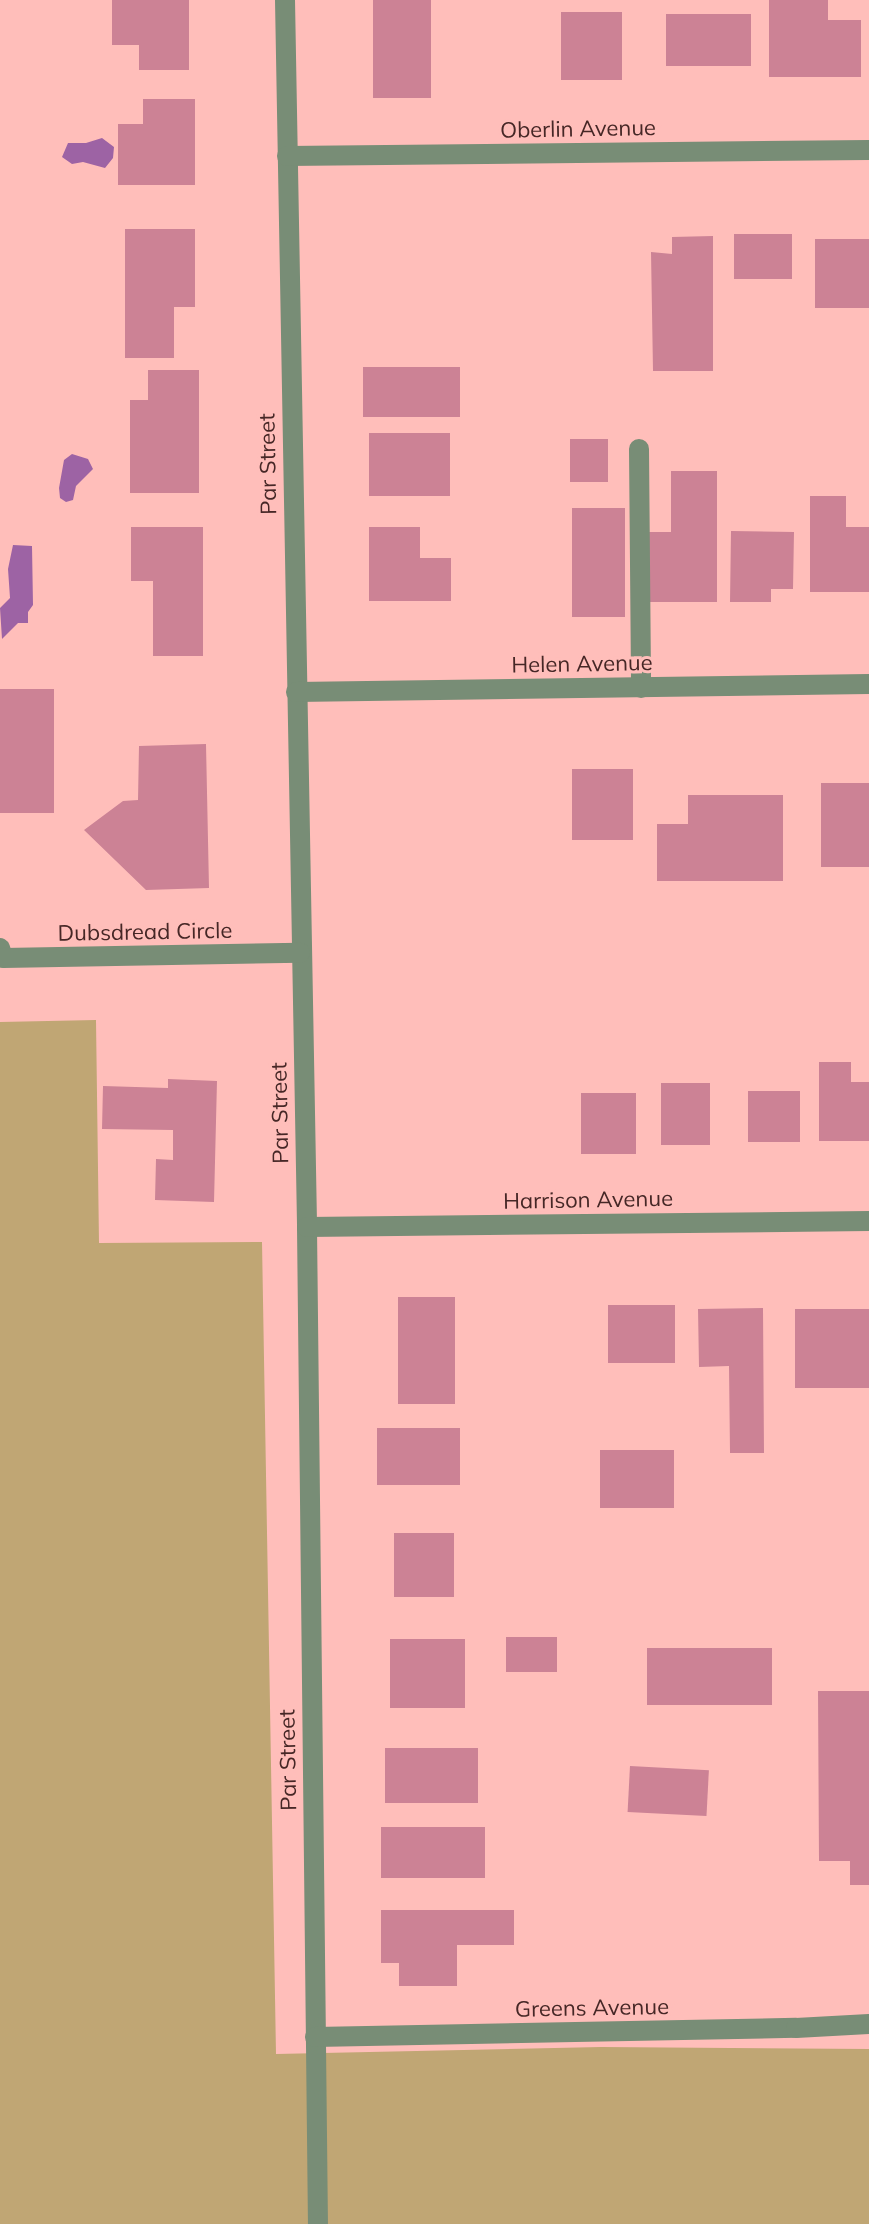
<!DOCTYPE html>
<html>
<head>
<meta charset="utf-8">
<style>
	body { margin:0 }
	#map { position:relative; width:869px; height:2224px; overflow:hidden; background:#ffbeba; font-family:Mulish,sans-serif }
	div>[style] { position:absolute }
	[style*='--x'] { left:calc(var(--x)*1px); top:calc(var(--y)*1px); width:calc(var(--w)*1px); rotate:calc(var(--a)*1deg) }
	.green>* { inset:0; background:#c0a674 }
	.water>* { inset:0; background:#9d63a4 }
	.building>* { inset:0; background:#cc8295; transform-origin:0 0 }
	.minor>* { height:20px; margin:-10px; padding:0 10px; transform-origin:10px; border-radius:10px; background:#788d76 }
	span { translate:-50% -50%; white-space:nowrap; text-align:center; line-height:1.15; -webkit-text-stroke:6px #ffbeba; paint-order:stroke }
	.street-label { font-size:22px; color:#462726 }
</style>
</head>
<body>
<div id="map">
	<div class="green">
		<i style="clip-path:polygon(96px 1020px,99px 1243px,262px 1242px,276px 2054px,601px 2047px,869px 2049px,869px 2224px,0 2224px,0 1022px)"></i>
	</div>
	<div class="water">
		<i style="clip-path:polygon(102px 138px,114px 147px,113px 158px,105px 168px,83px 162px,72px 164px,62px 157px,68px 143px,86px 143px)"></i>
		<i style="clip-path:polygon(72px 454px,88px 459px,93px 469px,76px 486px,73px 500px,66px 502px,60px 498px,59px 488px,64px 460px)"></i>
		<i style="clip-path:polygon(13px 545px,32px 546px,33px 605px,28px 612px,28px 623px,18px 623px,2px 639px,0 608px,10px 598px,8px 569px)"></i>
	</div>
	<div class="building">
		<i style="clip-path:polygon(112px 0,189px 0,189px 70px,139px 70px,139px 45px,112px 45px)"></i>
		<i style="left:373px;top:0;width:58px;height:98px"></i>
		<i style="clip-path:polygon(769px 0,828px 0,828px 20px,861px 20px,861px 77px,769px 77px)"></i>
		<i style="left:561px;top:12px;width:61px;height:68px"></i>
		<i style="left:666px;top:14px;width:85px;height:52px"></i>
		<i style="clip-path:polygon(143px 99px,195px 99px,195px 185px,118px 185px,118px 124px,143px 124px)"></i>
		<i style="clip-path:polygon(125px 229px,195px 229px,195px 307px,174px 307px,174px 358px,125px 358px)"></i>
		<i style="left:734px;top:234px;width:58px;height:45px"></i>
		<i style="clip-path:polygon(713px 236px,713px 371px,653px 371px,651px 252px,672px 254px,672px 237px)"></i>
		<i style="left:815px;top:239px;width:54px;height:69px"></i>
		<i style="left:363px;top:367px;width:97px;height:50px"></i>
		<i style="clip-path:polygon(148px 370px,199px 370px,199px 493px,130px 493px,130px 400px,148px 400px)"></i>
		<i style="left:369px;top:433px;width:81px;height:63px"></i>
		<i style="left:570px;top:439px;width:38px;height:43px"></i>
		<i style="clip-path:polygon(671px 471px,717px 471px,717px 602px,645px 602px,645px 532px,671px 532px)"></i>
		<i style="clip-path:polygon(810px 496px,846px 496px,846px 527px,869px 527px,869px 592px,810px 592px)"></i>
		<i style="left:572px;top:508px;width:53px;height:109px"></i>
		<i style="clip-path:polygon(131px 527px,203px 527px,203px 656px,153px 656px,153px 581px,131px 581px)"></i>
		<i style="clip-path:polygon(369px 527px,420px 527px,420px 558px,451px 558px,451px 601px,369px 601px)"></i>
		<i style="clip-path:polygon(731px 531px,794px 532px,793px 589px,771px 589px,771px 602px,730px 602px)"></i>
		<i style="left:0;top:689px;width:54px;height:124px"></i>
		<i style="clip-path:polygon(206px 744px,209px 888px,146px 890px,84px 830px,123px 801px,138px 800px,139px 746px)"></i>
		<i style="left:572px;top:769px;width:61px;height:71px"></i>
		<i style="left:821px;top:783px;width:48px;height:84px"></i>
		<i style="clip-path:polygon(688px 795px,783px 795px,783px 881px,657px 881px,657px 824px,688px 824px)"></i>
		<i style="clip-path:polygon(819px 1062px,851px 1062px,851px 1082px,869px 1082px,869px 1141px,819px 1141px)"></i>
		<i style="clip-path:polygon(168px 1079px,217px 1081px,214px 1202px,155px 1200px,156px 1159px,173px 1160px,173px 1130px,102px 1129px,103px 1086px,168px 1088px)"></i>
		<i style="left:661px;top:1083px;width:49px;height:62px"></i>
		<i style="left:748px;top:1091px;width:52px;height:51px"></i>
		<i style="left:581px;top:1093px;width:55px;height:61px"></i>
		<i style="left:398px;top:1297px;width:57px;height:107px"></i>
		<i style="left:608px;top:1305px;width:67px;height:58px"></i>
		<i style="clip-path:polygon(763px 1308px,764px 1453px,730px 1453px,729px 1366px,699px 1367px,698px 1309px)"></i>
		<i style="left:795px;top:1309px;width:74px;height:79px"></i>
		<i style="left:377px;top:1428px;width:83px;height:57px"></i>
		<i style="left:600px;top:1450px;width:74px;height:58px"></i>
		<i style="left:394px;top:1533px;width:60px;height:64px"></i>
		<i style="left:506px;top:1637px;width:51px;height:35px"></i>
		<i style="left:390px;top:1639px;width:75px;height:69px"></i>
		<i style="left:647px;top:1648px;width:125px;height:57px"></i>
		<i style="clip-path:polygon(818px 1691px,869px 1691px,869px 1885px,850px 1885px,850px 1861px,819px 1861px)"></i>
		<i style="left:385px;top:1748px;width:93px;height:55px"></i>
		<i style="left:630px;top:1766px;width:79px;height:46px;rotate:3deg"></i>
		<i style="left:381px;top:1827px;width:104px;height:51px"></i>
		<i style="clip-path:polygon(381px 1910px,514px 1910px,514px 1945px,457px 1945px,457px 1986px,399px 1986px,399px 1963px,381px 1963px)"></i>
	</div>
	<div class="minor">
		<i style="--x:285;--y:0;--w:1227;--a:88.97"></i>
		<i style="--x:307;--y:1227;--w:997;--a:89.37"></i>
		<i style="--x:287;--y:156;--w:582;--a:-0.59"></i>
		<i style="--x:639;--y:449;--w:239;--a:89.5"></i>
		<i style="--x:296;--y:692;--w:573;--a:-0.8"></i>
		<i style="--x:0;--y:948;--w:10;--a:73"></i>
		<i style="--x:3;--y:958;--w:297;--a:-1"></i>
		<i style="--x:307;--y:1227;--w:562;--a:-0.61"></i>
		<i style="--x:315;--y:2037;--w:481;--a:-1.1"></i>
		<i style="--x:796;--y:2028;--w:73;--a:-3.1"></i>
	</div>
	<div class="street-label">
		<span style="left:578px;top:129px;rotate:-1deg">Oberlin Avenue</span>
		<span style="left:268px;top:464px;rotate:-91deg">Par Street</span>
		<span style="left:582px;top:664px;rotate:-1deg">Helen Avenue</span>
		<span style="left:145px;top:932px;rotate:-1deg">Dubsdread Circle</span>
		<span style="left:280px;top:1113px;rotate:-91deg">Par Street</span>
		<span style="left:588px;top:1200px;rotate:-1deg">Harrison Avenue</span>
		<span style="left:288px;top:1760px;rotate:-91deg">Par Street</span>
		<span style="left:592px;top:2008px;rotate:-1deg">Greens Avenue</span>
	</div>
</div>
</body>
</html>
